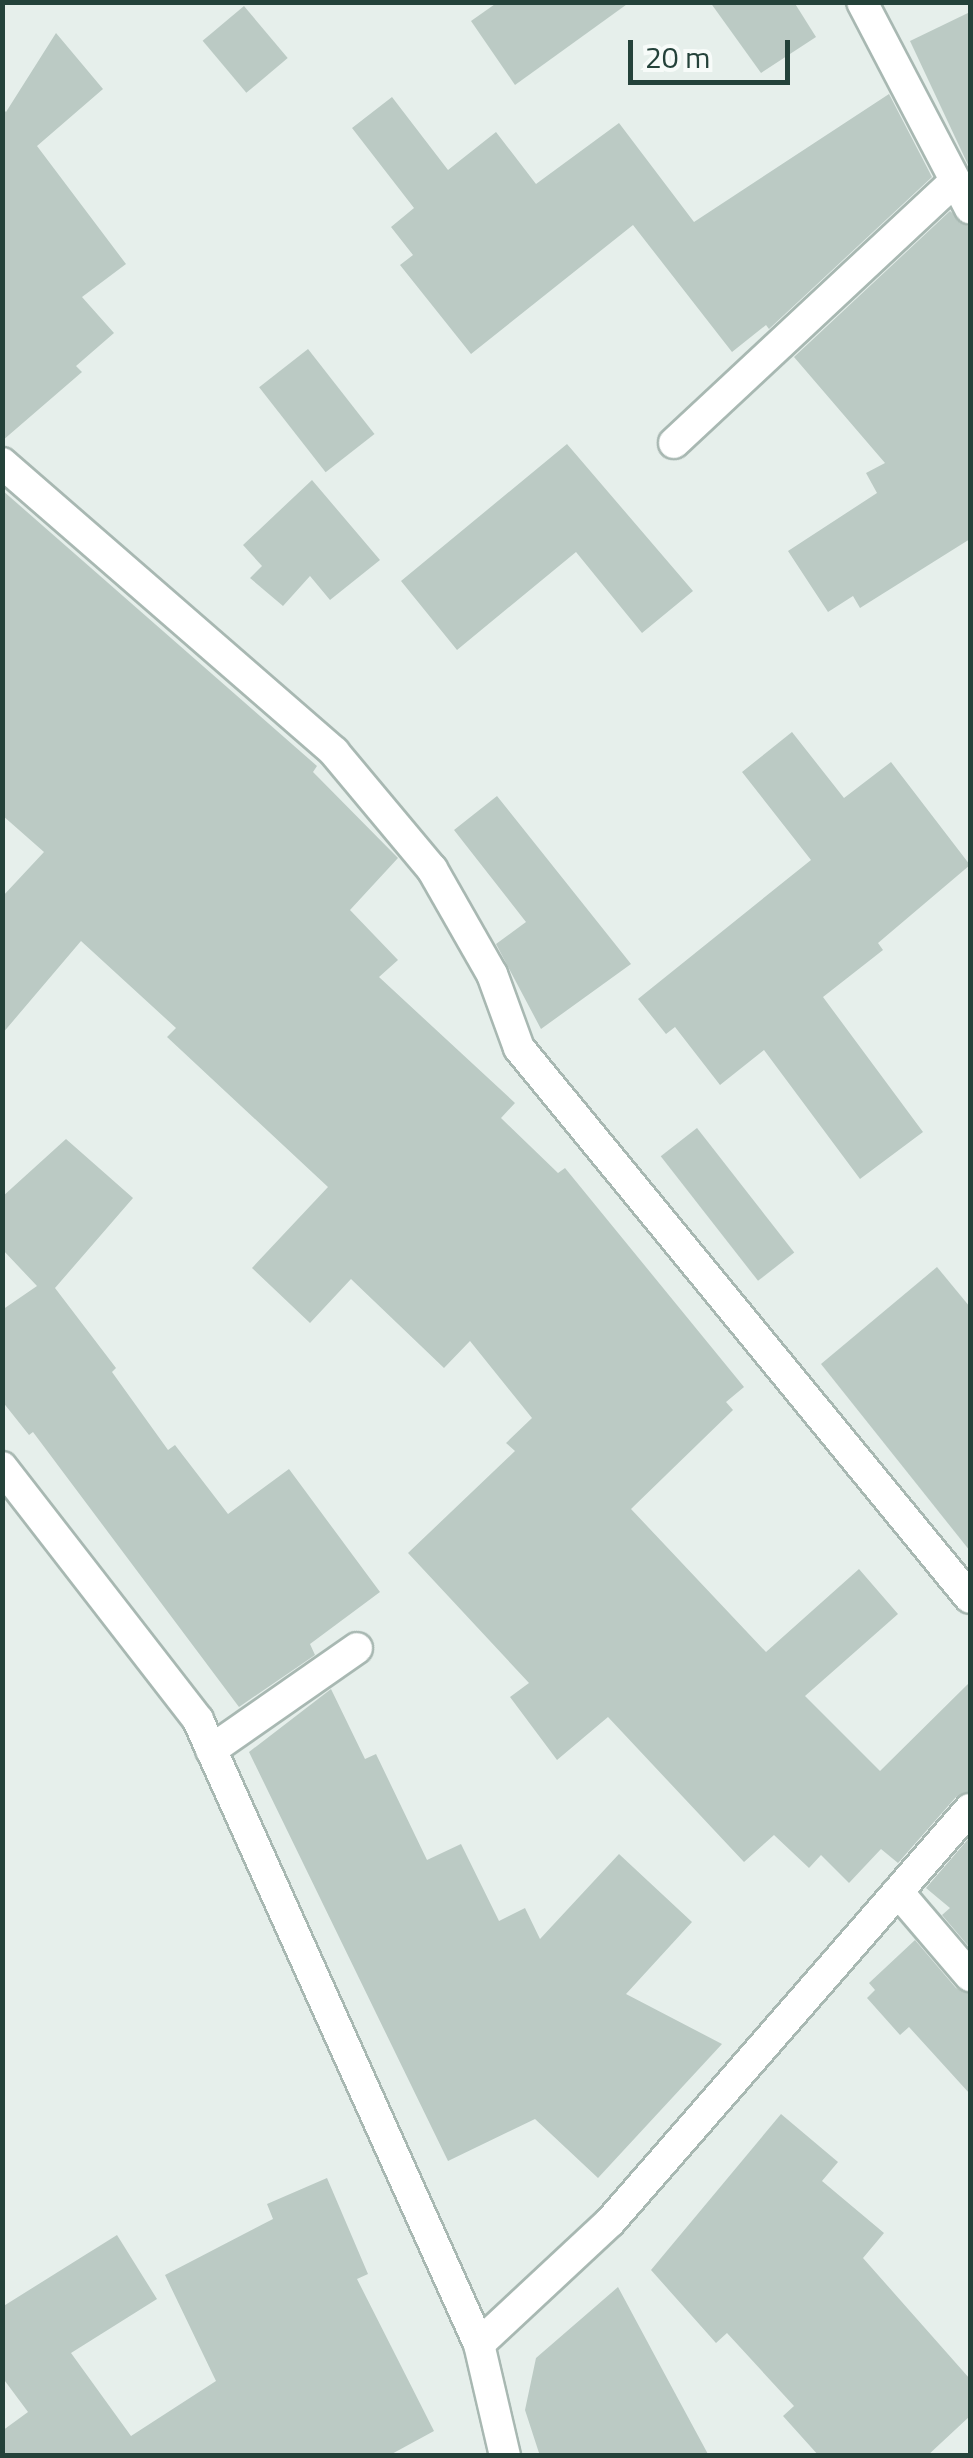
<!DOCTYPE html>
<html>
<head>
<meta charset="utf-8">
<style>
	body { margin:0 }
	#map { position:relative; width:973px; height:2458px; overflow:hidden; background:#e6efeb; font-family:"Titillium Web",sans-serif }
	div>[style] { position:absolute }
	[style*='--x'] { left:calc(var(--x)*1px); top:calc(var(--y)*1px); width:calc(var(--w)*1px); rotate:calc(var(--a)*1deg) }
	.building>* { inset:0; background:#bbcac4; transform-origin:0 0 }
	.roads { filter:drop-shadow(2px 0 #a8b8b2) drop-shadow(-2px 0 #a8b8b2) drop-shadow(0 2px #a8b8b2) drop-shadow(0 -2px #a8b8b2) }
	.street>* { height:30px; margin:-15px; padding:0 15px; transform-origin:15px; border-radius:15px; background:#fff }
	.secondary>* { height:30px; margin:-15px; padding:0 15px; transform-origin:15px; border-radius:15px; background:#fff }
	span { translate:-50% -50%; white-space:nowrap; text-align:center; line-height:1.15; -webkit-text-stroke:10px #f7fbf9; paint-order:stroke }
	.frame { position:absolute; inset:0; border:5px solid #24423a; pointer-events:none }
	.scale { position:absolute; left:628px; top:40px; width:162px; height:45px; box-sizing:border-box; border:5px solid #24423a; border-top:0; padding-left:12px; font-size:30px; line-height:35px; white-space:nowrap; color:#24423a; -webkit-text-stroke:8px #f7fbf9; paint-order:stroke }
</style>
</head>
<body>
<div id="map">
	<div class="building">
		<i style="clip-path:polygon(498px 2px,630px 2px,515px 85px,471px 21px)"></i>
		<i style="clip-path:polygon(710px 2px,794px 2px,816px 37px,761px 73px)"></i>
		<i style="left:244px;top:6px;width:68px;height:54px;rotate:50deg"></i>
		<i style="clip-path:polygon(970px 12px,970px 169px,910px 41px)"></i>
		<i style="clip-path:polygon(56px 33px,103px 89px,37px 146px,126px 264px,82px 297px,114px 333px,76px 366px,82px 372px,2px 441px,2px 108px,6px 112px)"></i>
		<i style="clip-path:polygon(889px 94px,932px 177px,769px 329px,766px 325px,732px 352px,633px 225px,471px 354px,400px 265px,413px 255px,391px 227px,414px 208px,352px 128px,392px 97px,448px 170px,496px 132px,536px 184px,619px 123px,694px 222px)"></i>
		<i style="clip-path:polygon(950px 211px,970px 228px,970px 539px,860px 608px,853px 596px,828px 612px,788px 551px,877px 493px,866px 473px,885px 463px,794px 357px)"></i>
		<i style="left:308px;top:349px;width:108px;height:62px;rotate:52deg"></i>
		<i style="clip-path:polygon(567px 444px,693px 591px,642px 633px,576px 552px,457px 650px,401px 581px)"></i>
		<i style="clip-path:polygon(312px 480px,380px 560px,330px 600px,310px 576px,283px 606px,250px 578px,262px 566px,243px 545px)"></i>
		<i style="clip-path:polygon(2px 490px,317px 766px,313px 772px,398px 858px,350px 910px,398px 960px,379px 977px,515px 1103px,501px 1118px,558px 1173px,565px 1168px,744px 1387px,726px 1402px,733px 1410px,631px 1509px,766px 1652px,859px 1569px,898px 1614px,805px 1696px,880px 1771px,970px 1682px,970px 1791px,956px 1797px,898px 1863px,881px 1849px,849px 1883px,821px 1855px,809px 1868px,774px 1835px,744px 1862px,608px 1717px,557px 1760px,510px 1697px,529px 1683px,408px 1553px,515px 1451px,506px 1443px,532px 1418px,470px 1341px,444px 1368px,351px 1279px,310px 1323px,252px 1268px,328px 1187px,167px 1037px,176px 1028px,81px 941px,2px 1034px,2px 897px,44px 852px,2px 815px)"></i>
		<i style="clip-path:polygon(792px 732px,844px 798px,891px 762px,970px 865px,878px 943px,883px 950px,823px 997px,923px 1132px,860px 1179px,764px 1050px,720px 1085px,675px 1027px,666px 1034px,638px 999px,811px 860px,742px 772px)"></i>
		<i style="clip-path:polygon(497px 796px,631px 964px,541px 1029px,496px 944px,526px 922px,454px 830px)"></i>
		<i style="left:697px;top:1128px;width:158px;height:46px;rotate:52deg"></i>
		<i style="clip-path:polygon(66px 1139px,133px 1198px,55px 1288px,116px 1368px,112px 1372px,168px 1450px,175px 1445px,228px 1514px,289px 1469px,380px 1592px,310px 1644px,315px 1655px,239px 1707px,33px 1432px,29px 1435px,2px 1401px,2px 1310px,37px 1286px,2px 1249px,2px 1197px)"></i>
		<i style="clip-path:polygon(937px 1267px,970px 1307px,970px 1551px,821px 1364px)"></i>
		<i style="clip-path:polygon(331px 1689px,365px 1759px,376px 1754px,427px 1860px,461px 1844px,499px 1921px,525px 1908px,540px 1939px,619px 1854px,692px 1922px,626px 1994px,722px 2044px,598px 2178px,535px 2119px,448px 2161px,249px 1752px)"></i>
		<i style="clip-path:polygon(970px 1837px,970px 1948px,942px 1915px,950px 1908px,926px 1888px)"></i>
		<i style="clip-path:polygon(915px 1940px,956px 1988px,970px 1994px,970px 2094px,909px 2027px,900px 2035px,867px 1998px,875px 1990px,869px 1983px)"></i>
		<i style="clip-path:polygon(781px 2114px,838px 2162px,822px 2181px,884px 2233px,863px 2258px,970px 2379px,970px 2416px,927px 2456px,819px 2456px,783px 2416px,794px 2406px,727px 2333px,716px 2343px,651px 2270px)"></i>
		<i style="clip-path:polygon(327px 2178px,368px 2274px,357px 2279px,434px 2431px,388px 2456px,2px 2456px,2px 2431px,28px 2412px,2px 2377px,2px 2307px,117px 2235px,157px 2299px,71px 2353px,131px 2436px,216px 2381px,165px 2275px,273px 2219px,267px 2204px)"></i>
		<i style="clip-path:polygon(618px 2287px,662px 2369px,709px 2456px,540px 2456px,525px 2410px,536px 2358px)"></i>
	</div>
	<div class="roads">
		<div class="street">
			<i style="--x:862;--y:2;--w:233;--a:62.4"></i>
			<i style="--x:674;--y:443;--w:384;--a:-43"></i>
			<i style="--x:2;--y:463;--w:440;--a:41"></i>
			<i style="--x:334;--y:752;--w:153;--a:50.1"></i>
			<i style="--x:432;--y:869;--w:121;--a:60.3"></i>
			<i style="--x:492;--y:974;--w:79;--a:70"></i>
			<i style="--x:519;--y:1048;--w:711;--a:50.65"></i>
			<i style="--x:211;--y:1750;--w:178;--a:-34.9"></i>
			<i style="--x:898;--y:1892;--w:111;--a:49.4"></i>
			<i style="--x:479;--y:2344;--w:179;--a:-43"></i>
			<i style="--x:610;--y:2222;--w:548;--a:-48.92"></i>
		</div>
		<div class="secondary">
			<i style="--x:2;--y:1467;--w:320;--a:52.2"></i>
			<i style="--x:198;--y:1720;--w:684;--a:65.76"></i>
			<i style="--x:479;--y:2344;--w:115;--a:76.9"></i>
		</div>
	</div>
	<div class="frame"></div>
	<div class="scale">20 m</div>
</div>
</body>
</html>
